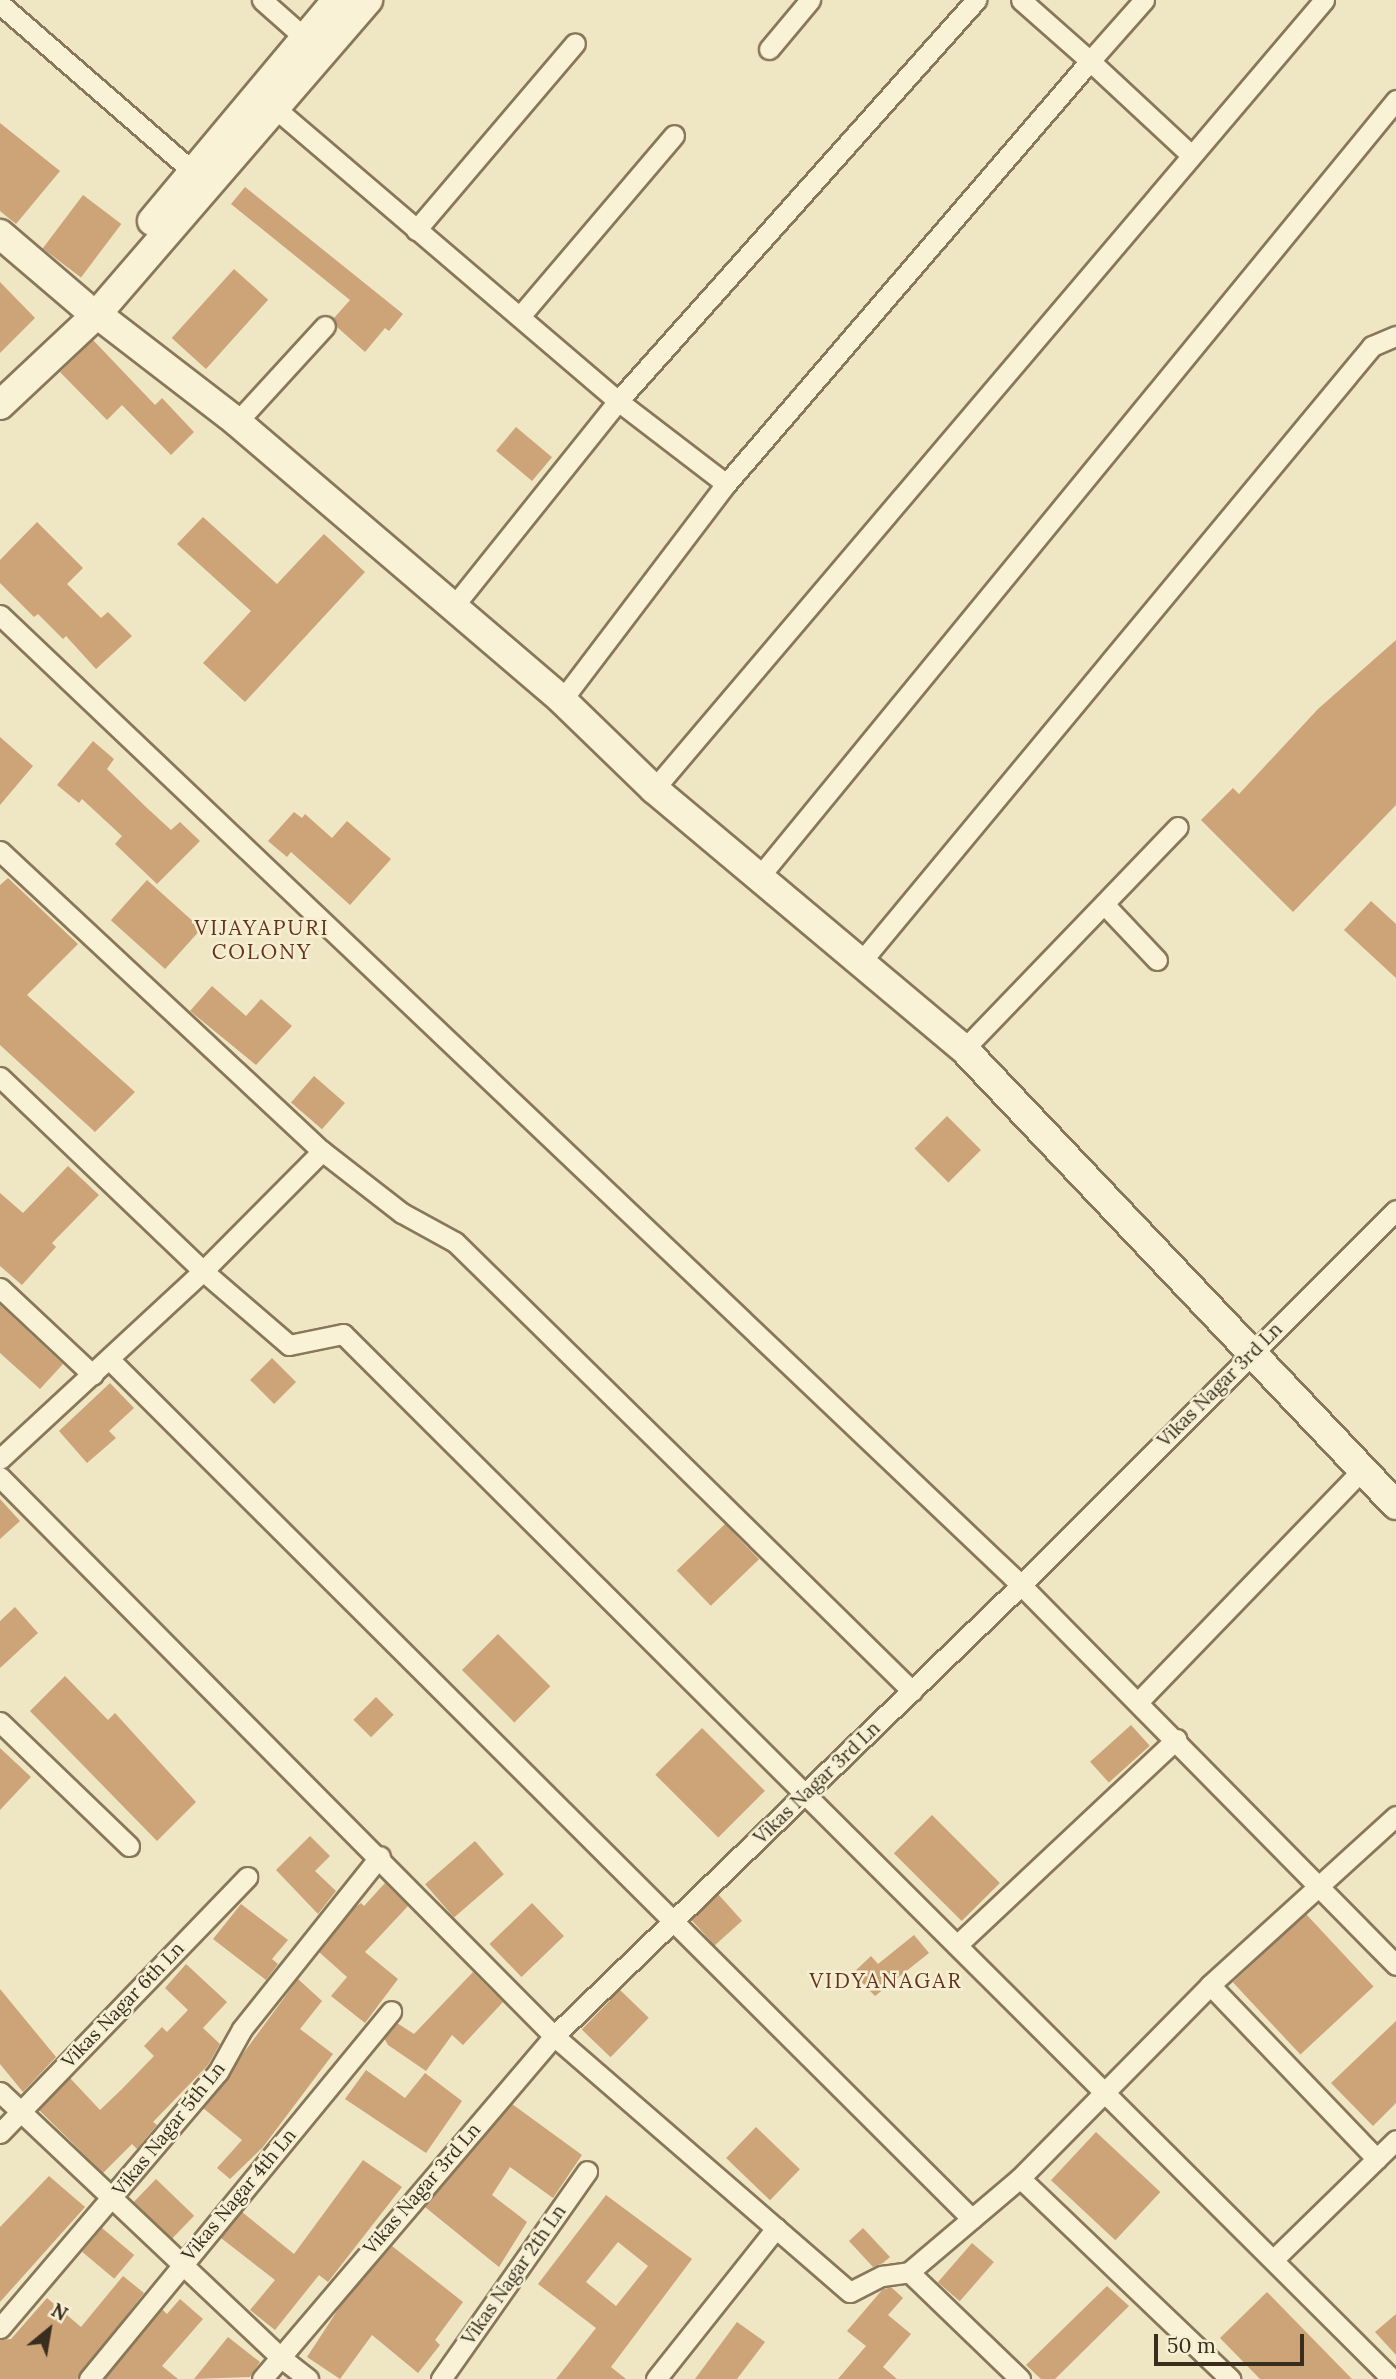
<!DOCTYPE html>
<html>
<head>
<meta charset="utf-8">
<style>
	body { margin:0 }
	#map { position:relative; width:1396px; height:2379px; overflow:hidden; background:#efe6c3; font-family:Lora,serif }
	div>[style] { position:absolute }
	[style*='--x'] { left:calc(var(--x)*1px); top:calc(var(--y)*1px); width:calc(var(--w)*1px); rotate:calc(var(--a)*1deg) }
	.building>* { inset:0; background:#cda378; transform-origin:0 0 }
	.roads { filter:drop-shadow(2px 0 #897759) drop-shadow(-2px 0 #897759) drop-shadow(0 2px #897759) drop-shadow(0 -2px #897759) }
	.street>* { height:19px; margin:-9.5px; padding:0 9.5px; transform-origin:9.5px; border-radius:9.5px; background:#f9f2d6 }
	.secondary>* { height:28px; margin:-14px; padding:0 14px; transform-origin:14px; border-radius:14px; background:#f9f2d6 }
	span { translate:-50% -50%; white-space:nowrap; text-align:center; line-height:1.15; -webkit-text-stroke:5px #f6efd3; paint-order:stroke }
	.street-label { font-size:19px; color:#392d1e }
	.neighbourhood-label { font-size:21px; color:#66331d; letter-spacing:2px }
	.north { position:absolute; left:14px; top:2295px; width:70px; height:70px; -webkit-text-stroke:5px #f6efd3; paint-order:stroke; rotate:30deg; font-size:19px; font-weight:700; line-height:28px; text-align:center; color:#392d1e }
	.north::after { content:''; display:block; margin:auto; width:24px; height:32px; background:#392d1e; clip-path:polygon(50% 0,100% 100%,50% 72%,0 100%) }
	.scale { position:absolute; left:1154px; top:2334px; width:150px; height:32px; box-sizing:border-box; border:4px solid #392d1e; border-top:0; padding-left:9px; font-size:21px; line-height:24px; white-space:nowrap; color:#392d1e; -webkit-text-stroke:5px #f6efd3; paint-order:stroke }
</style>
</head>
<body>
<div id="map">
	<div class="building">
		<i style="clip-path:polygon(0 123px,60px 171px,16px 224px,0 211px)"></i>
		<i style="clip-path:polygon(245px 187px,403px 314px,389px 331px,385px 328px,365px 352px,337px 327px,334px 318px,350px 300px,231px 204px)"></i>
		<i style="left:83px;top:195px;width:48px;height:67px;rotate:37deg"></i>
		<i style="left:234px;top:269px;width:46px;height:93px;rotate:42deg"></i>
		<i style="clip-path:polygon(0 282px,35px 318px,0 353px)"></i>
		<i style="clip-path:polygon(93px 340px,155px 405px,162px 398px,194px 432px,171px 455px,122px 405px,107px 420px,60px 372px)"></i>
		<i style="left:516px;top:427px;width:47px;height:31px;rotate:40deg"></i>
		<i style="clip-path:polygon(203px 517px,277px 584px,324px 534px,365px 572px,245px 702px,203px 663px,251px 611px,177px 544px)"></i>
		<i style="clip-path:polygon(37px 522px,83px 568px,67px 584px,101px 618px,108px 612px,132px 636px,96px 669px,66px 636px,63px 639px,38px 614px,34px 617px,0 583px,0 560px)"></i>
		<i style="clip-path:polygon(1396px 640px,1396px 805px,1293px 912px,1201px 820px,1233px 788px,1239px 794px,1318px 709px)"></i>
		<i style="clip-path:polygon(0 737px,33px 766px,0 805px)"></i>
		<i style="clip-path:polygon(93px 741px,114px 759px,107px 769px,147px 808px,171px 830px,180px 822px,200px 841px,157px 884px,115px 844px,122px 836px,82px 799px,79px 803px,57px 785px)"></i>
		<i style="clip-path:polygon(294px 812px,302px 818px,305px 814px,332px 838px,347px 821px,391px 859px,350px 905px,291px 852px,287px 857px,268px 841px)"></i>
		<i style="clip-path:polygon(8px 878px,78px 944px,27px 995px,135px 1092px,95px 1132px,0 1045px,0 885px)"></i>
		<i style="left:147px;top:880px;width:73px;height:54px;rotate:42deg"></i>
		<i style="clip-path:polygon(1371px 901px,1396px 924px,1396px 978px,1344px 930px)"></i>
		<i style="clip-path:polygon(212px 986px,246px 1016px,261px 999px,292px 1026px,256px 1065px,190px 1011px)"></i>
		<i style="left:314px;top:1076px;width:41px;height:35px;rotate:41deg"></i>
		<i style="left:947px;top:1116px;width:48px;height:46px;rotate:45deg"></i>
		<i style="clip-path:polygon(68px 1166px,99px 1195px,52px 1243px,56px 1247px,22px 1285px,0 1266px,0 1193px,23px 1213px)"></i>
		<i style="clip-path:polygon(0 1305px,63px 1364px,40px 1389px,0 1353px)"></i>
		<i style="left:272px;top:1358px;width:34px;height:31px;rotate:45deg"></i>
		<i style="clip-path:polygon(110px 1383px,134px 1408px,109px 1431px,116px 1438px,87px 1463px,59px 1431px)"></i>
		<i style="clip-path:polygon(0 1499px,20px 1521px,0 1539px)"></i>
		<i style="left:725px;top:1524px;width:49px;height:67px;rotate:46deg"></i>
		<i style="clip-path:polygon(15px 1607px,38px 1633px,0 1668px,0 1621px)"></i>
		<i style="left:498px;top:1634px;width:74px;height:51px;rotate:45deg"></i>
		<i style="clip-path:polygon(65px 1676px,108px 1720px,115px 1713px,196px 1802px,157px 1841px,30px 1711px)"></i>
		<i style="left:376px;top:1697px;width:25px;height:32px;rotate:45deg"></i>
		<i style="left:1131px;top:1725px;width:28px;height:55px;rotate:48deg"></i>
		<i style="left:702px;top:1728px;width:89px;height:66px;rotate:45deg"></i>
		<i style="clip-path:polygon(0 1748px,31px 1777px,0 1810px)"></i>
		<i style="left:932px;top:1815px;width:96px;height:54px;rotate:45deg"></i>
		<i style="clip-path:polygon(310px 1836px,330px 1856px,315px 1871px,336px 1891px,318px 1914px,276px 1870px)"></i>
		<i style="left:475px;top:1841px;width:44px;height:66px;rotate:49deg"></i>
		<i style="clip-path:polygon(385px 1883px,408px 1906px,365px 1952px,398px 1979px,365px 2023px,331px 1996px,347px 1977px,319px 1952px,354px 1908px,361px 1903px,364px 1906px)"></i>
		<i style="left:718px;top:1894px;width:36px;height:37px;rotate:48deg"></i>
		<i style="left:532px;top:1903px;width:46px;height:59px;rotate:46deg"></i>
		<i style="clip-path:polygon(241px 1904px,288px 1940px,272px 1959px,278px 1964px,266px 1980px,213px 1939px)"></i>
		<i style="left:1306px;top:1914px;width:99px;height:100px;rotate:47deg"></i>
		<i style="clip-path:polygon(914px 1935px,929px 1953px,875px 1996px,853px 1973px,871px 1956px,878px 1964px)"></i>
		<i style="clip-path:polygon(186px 1964px,227px 2002px,203px 2028px,220px 2044px,208px 2065px,153px 2122px,157px 2125px,137px 2149px,132px 2144px,103px 2173px,39px 2110px,70px 2078px,100px 2110px,121px 2090px,154px 2056px,144px 2046px,162px 2027px,167px 2032px,188px 2010px,165px 1988px)"></i>
		<i style="clip-path:polygon(473px 1972px,503px 2002px,463px 2045px,452px 2035px,426px 2071px,388px 2045px,384px 2038px,397px 2023px,414px 2034px)"></i>
		<i style="clip-path:polygon(298px 1979px,322px 2001px,300px 2029px,333px 2054px,263px 2147px,230px 2179px,217px 2168px,242px 2140px,203px 2108px)"></i>
		<i style="clip-path:polygon(0 1989px,56px 2057px,23px 2092px,0 2064px)"></i>
		<i style="left:620px;top:1990px;width:40px;height:55px;rotate:44deg"></i>
		<i style="clip-path:polygon(1396px 2021px,1396px 2103px,1373px 2126px,1331px 2083px)"></i>
		<i style="clip-path:polygon(366px 2070px,405px 2098px,425px 2073px,462px 2101px,426px 2153px,345px 2099px)"></i>
		<i style="clip-path:polygon(512px 2104px,582px 2155px,553px 2198px,510px 2167px,492px 2195px,527px 2222px,499px 2267px,425px 2207px)"></i>
		<i style="left:756px;top:2127px;width:61px;height:43px;rotate:44deg"></i>
		<i style="left:1096px;top:2132px;width:88px;height:66px;rotate:43deg"></i>
		<i style="clip-path:polygon(363px 2160px,402px 2187px,328px 2282px,319px 2275px,275px 2330px,250px 2310px,275px 2280px,221px 2238px,242px 2212px,294px 2254px)"></i>
		<i style="clip-path:polygon(49px 2176px,85px 2207px,0 2302px,0 2227px)"></i>
		<i style="left:156px;top:2179px;width:53px;height:32px;rotate:44deg"></i>
		<i style="clip-path:polygon(evenodd,606px 2195px,692px 2259px,611px 2367px,626px 2379px,556px 2379px,596px 2328px,538px 2284px,606px 2195px,618px 2242px,648px 2266px,616px 2306px,586px 2282px,618px 2242px)"></i>
		<i style="left:102px;top:2228px;width:42px;height:31px;rotate:40deg"></i>
		<i style="clip-path:polygon(863px 2228px,890px 2257px,883px 2263px,873px 2267px,849px 2241px)"></i>
		<i style="left:972px;top:2243px;width:29px;height:52px;rotate:41deg"></i>
		<i style="clip-path:polygon(392px 2246px,463px 2302px,435px 2340px,440px 2345px,418px 2373px,372px 2335px,340px 2379px,307px 2357px,341px 2305px)"></i>
		<i style="clip-path:polygon(123px 2276px,144px 2293px,77px 2379px,0 2379px,0 2340px,11px 2339px,47px 2298px,81px 2327px)"></i>
		<i style="clip-path:polygon(1107px 2286px,1129px 2306px,1055px 2379px,1041px 2379px,1026px 2365px)"></i>
		<i style="clip-path:polygon(891px 2287px,903px 2298px,888px 2315px,911px 2334px,883px 2367px,897px 2379px,838px 2379px,866px 2346px,847px 2331px,882px 2290px)"></i>
		<i style="clip-path:polygon(1267px 2292px,1352px 2379px,1260px 2379px,1220px 2338px)"></i>
		<i style="clip-path:polygon(180px 2299px,203px 2319px,162px 2366px,178px 2379px,105px 2379px,162px 2309px,167px 2314px)"></i>
		<i style="clip-path:polygon(1396px 2314px,1396px 2355px,1375px 2332px)"></i>
		<i style="clip-path:polygon(737px 2322px,765px 2342px,737px 2379px,695px 2379px)"></i>
		<i style="clip-path:polygon(228px 2337px,260px 2362px,250px 2377px,194px 2379px)"></i>
	</div>
	<div class="roads">
		<div class="street">
			<i style="--x:262;--y:0;--w:57;--a:41.5"></i>
			<i style="--x:1144;--y:0;--w:81;--a:131.5"></i>
			<i style="--x:1090;--y:61;--w:138;--a:42.9"></i>
			<i style="--x:0;--y:4;--w:254;--a:41"></i>
			<i style="--x:769;--y:49;--w:64;--a:-50.1"></i>
			<i style="--x:276;--y:109;--w:450;--a:40.5"></i>
			<i style="--x:618;--y:401;--w:136;--a:37.5"></i>
			<i style="--x:416;--y:230;--w:245;--a:-49.6"></i>
			<i style="--x:521;--y:315;--w:236;--a:-49.6"></i>
			<i style="--x:237;--y:422;--w:130;--a:-47.5"></i>
			<i style="--x:453;--y:607;--w:264;--a:-51.3"></i>
			<i style="--x:618;--y:401;--w:538;--a:-48.24"></i>
			<i style="--x:0;--y:615;--w:1408;--a:43.53"></i>
			<i style="--x:1021;--y:1585;--w:534;--a:45.38"></i>
			<i style="--x:562;--y:700;--w:271;--a:-52.8"></i>
			<i style="--x:726;--y:484;--w:558;--a:-49.29"></i>
			<i style="--x:1090;--y:61;--w:92;--a:-138.5"></i>
			<i style="--x:654;--y:789;--w:1035;--a:-49.66"></i>
			<i style="--x:0;--y:851;--w:440;--a:43"></i>
			<i style="--x:322;--y:1151;--w:101;--a:37.8"></i>
			<i style="--x:402;--y:1213;--w:60;--a:28.7"></i>
			<i style="--x:455;--y:1242;--w:641;--a:44.49"></i>
			<i style="--x:759;--y:877;--w:1005;--a:-50.65"></i>
			<i style="--x:1104;--y:904;--w:77;--a:46.6"></i>
			<i style="--x:860;--y:963;--w:802;--a:-50.31"></i>
			<i style="--x:1372;--y:346;--w:26;--a:-23"></i>
			<i style="--x:964;--y:1049;--w:308;--a:-46.1"></i>
			<i style="--x:0;--y:1077;--w:281;--a:43.7"></i>
			<i style="--x:203;--y:1271;--w:113;--a:40.7"></i>
			<i style="--x:289;--y:1345;--w:55;--a:-11.5"></i>
			<i style="--x:343;--y:1334;--w:1481;--a:44.89"></i>
			<i style="--x:0;--y:1288;--w:127;--a:43.1"></i>
			<i style="--x:109;--y:1359;--w:1218;--a:44.9"></i>
			<i style="--x:0;--y:1459;--w:277;--a:-42.8"></i>
			<i style="--x:203;--y:1271;--w:169;--a:-45.2"></i>
			<i style="--x:0;--y:1477;--w:787;--a:45.26"></i>
			<i style="--x:554;--y:2036;--w:391;--a:40.9"></i>
			<i style="--x:850;--y:2292;--w:36;--a:-27"></i>
			<i style="--x:882;--y:2276;--w:27;--a:-8"></i>
			<i style="--x:909;--y:2272;--w:154;--a:43.9"></i>
			<i style="--x:1139;--y:1701;--w:321;--a:-46"></i>
			<i style="--x:0;--y:1722;--w:179;--a:43.9"></i>
			<i style="--x:957;--y:1945;--w:301;--a:-43.2"></i>
			<i style="--x:1210;--y:1985;--w:241;--a:46.2"></i>
			<i style="--x:0;--y:2092;--w:384;--a:43.4"></i>
			<i style="--x:279;--y:2356;--w:37;--a:38"></i>
			<i style="--x:0;--y:2133;--w:356;--a:-46"></i>
			<i style="--x:1020;--y:2178;--w:291;--a:43.7"></i>
			<i style="--x:1274;--y:2259;--w:170;--a:-44.3"></i>
			<i style="--x:909;--y:2272;--w:145;--a:-40.3"></i>
			<i style="--x:1020;--y:2178;--w:271;--a:-45.4"></i>
			<i style="--x:1210;--y:1985;--w:251;--a:-42.3"></i>
			<i style="--x:0;--y:2328;--w:336;--a:-49.6"></i>
			<i style="--x:218;--y:2072;--w:49;--a:-60.8"></i>
			<i style="--x:242;--y:2029;--w:221;--a:-51.4"></i>
			<i style="--x:89;--y:2379;--w:476;--a:-50.6"></i>
			<i style="--x:262;--y:2379;--w:450;--a:-49.6"></i>
			<i style="--x:554;--y:2036;--w:649;--a:-44"></i>
			<i style="--x:1021;--y:1585;--w:530;--a:-45"></i>
			<i style="--x:441;--y:2379;--w:254;--a:-54.9"></i>
			<i style="--x:656;--y:2379;--w:193;--a:-51.5"></i>
		</div>
		<div class="secondary">
			<i style="--x:152;--y:221;--w:288;--a:-50.1"></i>
			<i style="--x:0;--y:234;--w:109;--a:40.5"></i>
			<i style="--x:97;--y:314;--w:177;--a:37.6"></i>
			<i style="--x:237;--y:422;--w:428;--a:40.5"></i>
			<i style="--x:562;--y:700;--w:128;--a:44.1"></i>
			<i style="--x:654;--y:789;--w:405;--a:40"></i>
			<i style="--x:964;--y:1049;--w:628;--a:46.55"></i>
			<i style="--x:0;--y:405;--w:133;--a:-43.2"></i>
			<i style="--x:97;--y:314;--w:415;--a:-49.2"></i>
		</div>
	</div>
	<div class="street-label">
		<span style="left:1220px;top:1385px;rotate:-45deg">Vikas Nagar 3rd Ln</span>
		<span style="left:817px;top:1783px;rotate:-44deg">Vikas Nagar 3rd Ln</span>
		<span style="left:123px;top:2005px;rotate:-46deg">Vikas Nagar 6th Ln</span>
		<span style="left:169px;top:2129px;rotate:-51deg">Vikas Nagar 5th Ln</span>
		<span style="left:422px;top:2189px;rotate:-49deg">Vikas Nagar 3rd Ln</span>
		<span style="left:239px;top:2195px;rotate:-50deg">Vikas Nagar 4th Ln</span>
		<span style="left:514px;top:2275px;rotate:-55deg">Vikas Nagar 2th Ln</span>
	</div>
	<div class="neighbourhood-label">
		<span style="left:262px;top:940px">VIJAYAPURI<br>COLONY</span>
		<span style="left:886px;top:1981px">VIDYANAGAR</span>
	</div>
	<div class="north">N</div>
	<div class="scale">50 m</div>
</div>
</body>
</html>
